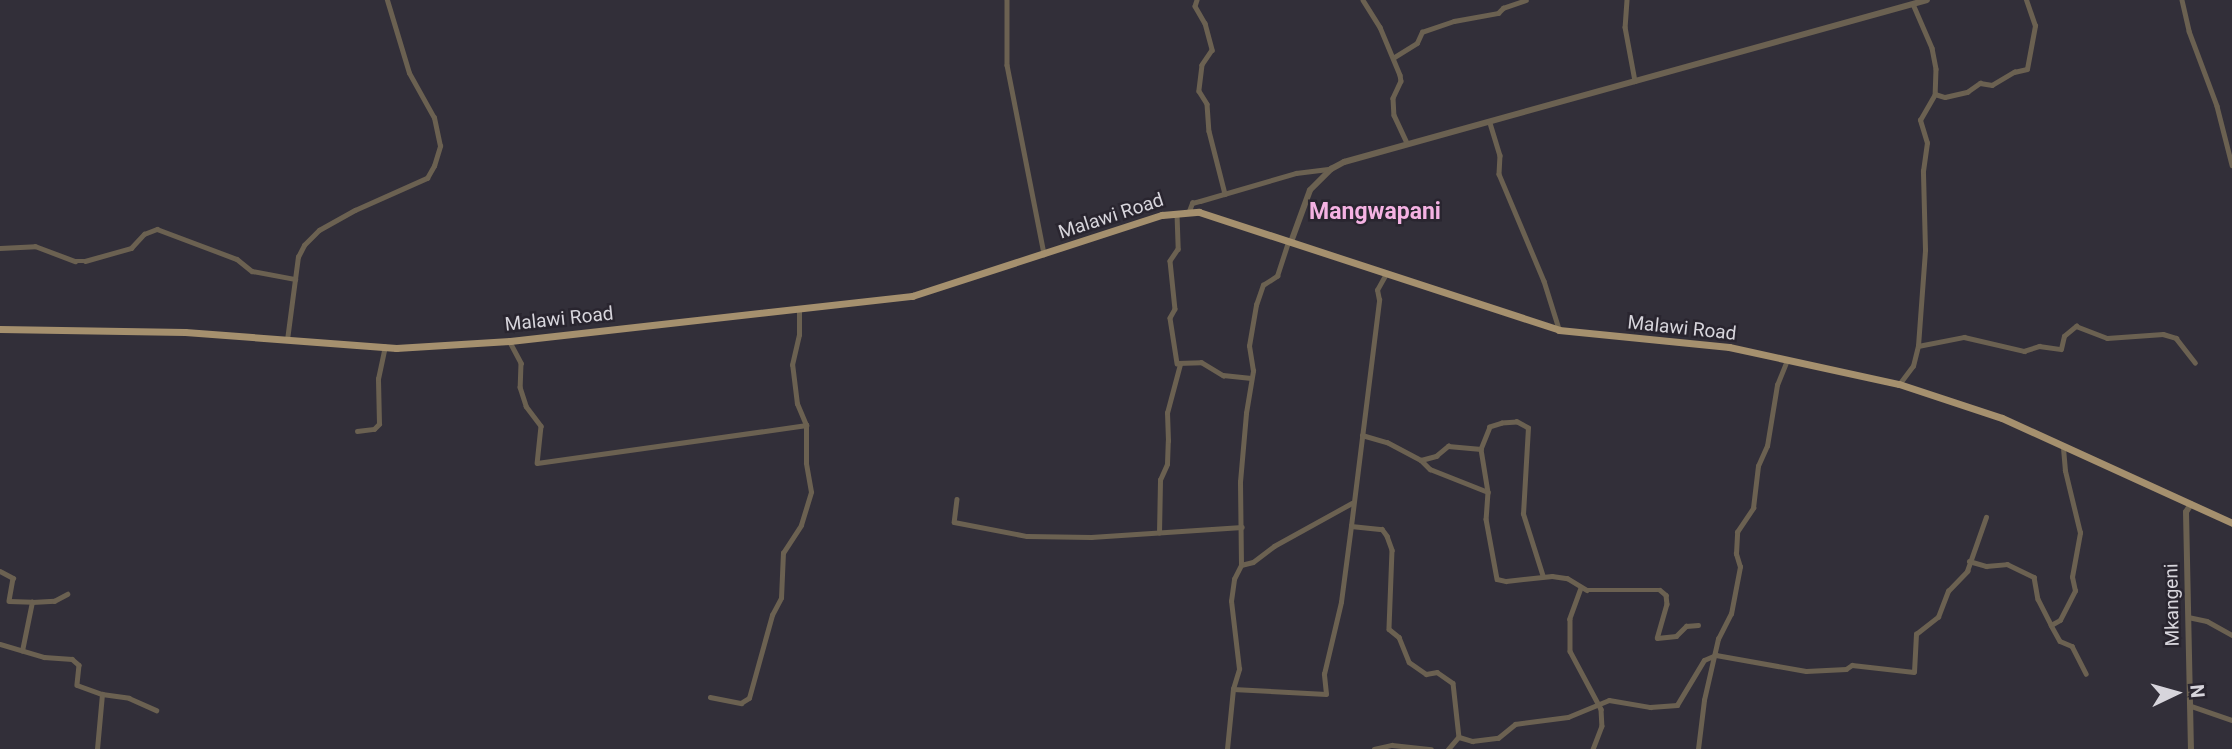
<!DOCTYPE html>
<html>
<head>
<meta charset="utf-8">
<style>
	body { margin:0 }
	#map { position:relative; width:2232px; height:749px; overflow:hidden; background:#322f39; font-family:Roboto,sans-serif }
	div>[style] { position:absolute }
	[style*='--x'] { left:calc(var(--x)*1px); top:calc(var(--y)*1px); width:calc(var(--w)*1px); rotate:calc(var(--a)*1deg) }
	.minor>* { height:4.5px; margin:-2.25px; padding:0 2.25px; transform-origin:2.25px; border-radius:2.25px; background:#6b6151 }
	.tertiary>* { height:6px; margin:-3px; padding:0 3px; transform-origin:3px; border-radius:3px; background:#6b6151 }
	.primary>* { height:7px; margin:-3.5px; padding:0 3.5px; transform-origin:3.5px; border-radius:3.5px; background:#a5906e }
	span { translate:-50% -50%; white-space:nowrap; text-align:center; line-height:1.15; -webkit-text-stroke:5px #29252f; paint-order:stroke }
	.street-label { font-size:19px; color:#d7d5dc }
	.quarter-label { font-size:23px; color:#f5b2e3; font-weight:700 }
	.north { position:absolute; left:2141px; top:658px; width:70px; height:70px; -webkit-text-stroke:5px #29252f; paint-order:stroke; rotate:85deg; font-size:19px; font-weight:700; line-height:28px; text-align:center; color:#d7d5dc }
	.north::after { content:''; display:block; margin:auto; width:24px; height:32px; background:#d7d5dc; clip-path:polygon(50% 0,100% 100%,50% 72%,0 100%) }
</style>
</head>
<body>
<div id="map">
	<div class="minor">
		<i style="--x:1007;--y:0;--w:65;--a:90"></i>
		<i style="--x:1007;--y:65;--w:193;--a:78.9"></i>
		<i style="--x:1197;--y:0;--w:6;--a:108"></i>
		<i style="--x:1195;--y:6;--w:20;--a:60"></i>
		<i style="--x:1205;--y:23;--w:28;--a:75"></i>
		<i style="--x:1212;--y:50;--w:18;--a:124"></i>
		<i style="--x:1202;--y:65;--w:26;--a:97"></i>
		<i style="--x:1199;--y:91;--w:15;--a:58"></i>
		<i style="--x:1207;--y:104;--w:27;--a:86"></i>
		<i style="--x:1209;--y:131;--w:65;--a:75.7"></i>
		<i style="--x:1363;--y:0;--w:32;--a:58"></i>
		<i style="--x:1380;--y:27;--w:52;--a:67.4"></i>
		<i style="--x:1400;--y:75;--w:6;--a:81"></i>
		<i style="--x:1401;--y:81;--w:19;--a:115"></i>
		<i style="--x:1393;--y:98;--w:17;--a:87"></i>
		<i style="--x:1394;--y:115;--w:31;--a:65"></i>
		<i style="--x:1627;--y:0;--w:27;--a:94"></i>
		<i style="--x:1625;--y:27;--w:55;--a:79.5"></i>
		<i style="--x:2182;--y:0;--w:32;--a:77"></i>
		<i style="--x:2189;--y:31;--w:80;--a:69.5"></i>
		<i style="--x:2217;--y:106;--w:61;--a:75.7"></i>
		<i style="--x:1913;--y:4;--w:48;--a:66.6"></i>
		<i style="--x:1932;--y:48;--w:21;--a:79"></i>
		<i style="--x:1936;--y:69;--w:25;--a:92"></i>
		<i style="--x:1935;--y:94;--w:10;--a:17"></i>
		<i style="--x:1945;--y:97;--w:23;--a:-13"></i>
		<i style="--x:1967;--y:92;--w:16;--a:-35"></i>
		<i style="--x:1980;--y:83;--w:12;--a:9"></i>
		<i style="--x:1992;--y:85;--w:26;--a:-31"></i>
		<i style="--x:2014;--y:72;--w:13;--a:-13"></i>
		<i style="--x:2027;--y:69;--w:44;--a:-79.5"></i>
		<i style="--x:2035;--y:26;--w:28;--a:-109"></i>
		<i style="--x:1393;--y:58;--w:28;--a:-32"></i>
		<i style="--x:1417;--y:43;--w:12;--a:-66"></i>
		<i style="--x:1422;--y:32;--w:34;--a:-19"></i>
		<i style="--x:1454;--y:21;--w:45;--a:-10.3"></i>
		<i style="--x:1498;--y:13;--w:7;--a:-45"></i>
		<i style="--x:1503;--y:8;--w:24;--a:-19"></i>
		<i style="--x:1490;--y:123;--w:34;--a:73"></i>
		<i style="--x:1500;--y:155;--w:19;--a:93"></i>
		<i style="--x:1499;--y:174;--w:116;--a:67.2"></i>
		<i style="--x:1544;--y:281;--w:50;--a:72.6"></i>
		<i style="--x:1189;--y:211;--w:9;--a:-69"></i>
		<i style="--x:1192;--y:203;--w:8;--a:-14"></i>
		<i style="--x:1200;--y:201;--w:100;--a:-16.3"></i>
		<i style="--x:1296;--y:173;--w:34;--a:-7"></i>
		<i style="--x:1177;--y:214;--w:35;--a:88"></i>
		<i style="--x:1178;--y:249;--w:14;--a:124"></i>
		<i style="--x:1170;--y:261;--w:48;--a:84.1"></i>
		<i style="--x:1175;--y:309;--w:10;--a:119"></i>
		<i style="--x:1170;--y:318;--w:46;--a:81.2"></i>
		<i style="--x:1177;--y:363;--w:24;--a:-2"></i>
		<i style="--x:1201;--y:362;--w:26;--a:31"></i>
		<i style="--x:1223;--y:375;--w:28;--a:6"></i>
		<i style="--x:0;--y:248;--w:35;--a:-3"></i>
		<i style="--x:35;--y:246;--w:43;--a:20.6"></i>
		<i style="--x:75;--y:261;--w:10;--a:0"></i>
		<i style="--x:85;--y:261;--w:48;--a:-15.8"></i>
		<i style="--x:131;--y:248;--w:19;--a:-47"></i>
		<i style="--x:144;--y:234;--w:14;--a:-21"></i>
		<i style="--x:157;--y:229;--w:85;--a:20.6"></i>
		<i style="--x:237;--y:259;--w:19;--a:39"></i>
		<i style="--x:252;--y:271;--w:44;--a:10.5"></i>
		<i style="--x:287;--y:340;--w:84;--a:-82.5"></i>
		<i style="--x:298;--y:257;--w:13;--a:-63"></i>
		<i style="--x:304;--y:245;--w:21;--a:-45"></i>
		<i style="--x:319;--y:230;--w:41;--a:-29.1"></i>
		<i style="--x:355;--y:210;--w:79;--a:-24"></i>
		<i style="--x:427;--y:178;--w:14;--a:-60"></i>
		<i style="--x:434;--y:166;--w:21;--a:-73"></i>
		<i style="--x:440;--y:146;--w:29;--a:-102"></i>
		<i style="--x:434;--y:118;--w:51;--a:-119.1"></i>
		<i style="--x:409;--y:73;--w:76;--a:-106.8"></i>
		<i style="--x:510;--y:342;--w:24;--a:62"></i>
		<i style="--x:521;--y:363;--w:24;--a:92"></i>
		<i style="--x:520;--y:387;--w:20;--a:72"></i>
		<i style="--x:526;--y:406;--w:25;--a:53"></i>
		<i style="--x:541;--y:426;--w:37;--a:96"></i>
		<i style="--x:537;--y:463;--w:272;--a:-8"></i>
		<i style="--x:1918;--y:346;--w:47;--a:-11.1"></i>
		<i style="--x:1964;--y:337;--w:62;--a:13.1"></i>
		<i style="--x:2024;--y:351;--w:16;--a:-18"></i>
		<i style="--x:2039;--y:346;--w:22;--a:8"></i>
		<i style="--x:2061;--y:349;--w:13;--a:-77"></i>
		<i style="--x:2064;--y:336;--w:16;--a:-40"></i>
		<i style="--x:2076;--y:326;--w:33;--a:21"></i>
		<i style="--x:2107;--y:338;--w:56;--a:-4.1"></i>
		<i style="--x:2163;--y:334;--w:14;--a:17"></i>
		<i style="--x:2176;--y:338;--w:31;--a:52"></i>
		<i style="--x:1900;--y:383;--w:21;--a:-53"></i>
		<i style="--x:1913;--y:366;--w:21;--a:-76"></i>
		<i style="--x:1918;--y:346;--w:96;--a:-85.8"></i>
		<i style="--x:1925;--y:250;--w:79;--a:-91.5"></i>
		<i style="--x:1923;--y:171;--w:28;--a:-82"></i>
		<i style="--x:1927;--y:143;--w:24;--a:-107"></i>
		<i style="--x:1920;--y:120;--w:30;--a:-60"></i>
		<i style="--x:357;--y:431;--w:17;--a:-7"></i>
		<i style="--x:374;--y:429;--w:7;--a:-45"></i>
		<i style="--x:379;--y:424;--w:45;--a:-91.3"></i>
		<i style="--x:378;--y:379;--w:33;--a:-78"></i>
		<i style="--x:1362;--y:435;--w:26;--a:16"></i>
		<i style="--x:1387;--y:442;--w:38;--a:28"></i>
		<i style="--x:1421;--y:460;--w:13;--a:45"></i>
		<i style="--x:1430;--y:469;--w:62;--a:21.6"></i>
		<i style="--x:1421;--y:460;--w:16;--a:-15"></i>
		<i style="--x:1436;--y:456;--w:16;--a:-40"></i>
		<i style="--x:1448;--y:446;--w:33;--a:5"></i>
		<i style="--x:957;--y:499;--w:23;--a:97"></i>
		<i style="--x:954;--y:522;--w:74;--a:10.9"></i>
		<i style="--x:1027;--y:536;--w:64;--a:0.9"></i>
		<i style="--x:1091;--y:537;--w:151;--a:-3.8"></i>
		<i style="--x:1351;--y:526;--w:31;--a:6"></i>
		<i style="--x:1382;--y:529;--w:9;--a:54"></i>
		<i style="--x:1387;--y:536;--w:15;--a:70"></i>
		<i style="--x:1392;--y:550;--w:79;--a:92.2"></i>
		<i style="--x:1389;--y:629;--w:13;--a:39"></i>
		<i style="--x:1399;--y:637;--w:27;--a:68"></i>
		<i style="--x:1409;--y:662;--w:21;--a:35"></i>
		<i style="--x:1426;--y:674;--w:11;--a:-10"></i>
		<i style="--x:1437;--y:672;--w:19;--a:35"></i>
		<i style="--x:1453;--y:683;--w:54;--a:83.7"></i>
		<i style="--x:1459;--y:737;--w:16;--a:130"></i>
		<i style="--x:1159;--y:533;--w:53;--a:-88.9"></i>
		<i style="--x:1160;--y:480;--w:17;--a:-66"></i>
		<i style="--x:1167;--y:464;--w:23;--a:-88"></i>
		<i style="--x:1168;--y:441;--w:28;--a:-92"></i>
		<i style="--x:1167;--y:413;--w:51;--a:-75.1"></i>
		<i style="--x:1969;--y:561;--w:18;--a:16"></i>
		<i style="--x:1986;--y:566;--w:21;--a:-5"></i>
		<i style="--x:2007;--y:564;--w:30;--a:26"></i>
		<i style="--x:2034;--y:577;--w:22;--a:80"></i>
		<i style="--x:2038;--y:599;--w:29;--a:63"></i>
		<i style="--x:2051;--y:625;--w:18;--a:61"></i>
		<i style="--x:2060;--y:641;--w:13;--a:23"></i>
		<i style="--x:2072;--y:646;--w:31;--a:63"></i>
		<i style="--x:1241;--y:565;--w:12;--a:-14"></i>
		<i style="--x:1253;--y:562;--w:26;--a:-37"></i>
		<i style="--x:1274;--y:546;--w:89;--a:-28.9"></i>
		<i style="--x:0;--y:571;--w:15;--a:28"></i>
		<i style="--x:13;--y:578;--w:23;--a:100"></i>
		<i style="--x:9;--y:601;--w:23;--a:2"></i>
		<i style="--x:1543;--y:577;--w:66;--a:-107.6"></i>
		<i style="--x:1523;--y:514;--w:86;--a:-86.7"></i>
		<i style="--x:1528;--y:428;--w:13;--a:-151"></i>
		<i style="--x:1517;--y:422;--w:15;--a:176"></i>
		<i style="--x:1502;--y:423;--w:13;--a:162"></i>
		<i style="--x:1490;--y:427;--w:24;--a:112"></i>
		<i style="--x:1481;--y:449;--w:44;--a:80.8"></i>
		<i style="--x:1488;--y:492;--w:27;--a:94"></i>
		<i style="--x:1486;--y:519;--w:61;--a:79.6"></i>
		<i style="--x:1497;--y:579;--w:9;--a:13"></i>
		<i style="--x:1506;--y:581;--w:46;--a:-6.2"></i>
		<i style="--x:1552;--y:576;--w:15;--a:8"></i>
		<i style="--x:1567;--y:578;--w:23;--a:31"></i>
		<i style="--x:1587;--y:590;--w:73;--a:0"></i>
		<i style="--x:1660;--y:590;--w:8;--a:40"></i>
		<i style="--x:1666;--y:595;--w:9;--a:84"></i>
		<i style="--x:1667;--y:604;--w:35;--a:106"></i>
		<i style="--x:1657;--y:638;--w:19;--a:-6"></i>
		<i style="--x:1676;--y:636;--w:14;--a:-45"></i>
		<i style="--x:1686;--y:626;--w:12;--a:-5"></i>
		<i style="--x:1581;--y:588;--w:33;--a:110"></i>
		<i style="--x:1570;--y:619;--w:32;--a:90"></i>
		<i style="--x:1570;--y:651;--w:66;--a:61.9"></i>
		<i style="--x:1601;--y:709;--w:17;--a:87"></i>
		<i style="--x:1602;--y:726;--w:25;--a:111"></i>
		<i style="--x:2188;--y:617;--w:19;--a:12"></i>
		<i style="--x:2207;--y:621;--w:29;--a:29"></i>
		<i style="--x:2051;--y:625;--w:10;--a:-29"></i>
		<i style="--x:2060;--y:620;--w:33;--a:-63"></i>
		<i style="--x:2075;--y:591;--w:14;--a:-102"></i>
		<i style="--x:2072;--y:577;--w:45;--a:-79.7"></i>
		<i style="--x:2080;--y:533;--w:64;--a:-103.6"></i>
		<i style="--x:2065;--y:471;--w:25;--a:-95"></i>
		<i style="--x:0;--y:644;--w:46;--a:16.5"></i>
		<i style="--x:44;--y:657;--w:28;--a:4"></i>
		<i style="--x:72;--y:659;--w:9;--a:41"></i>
		<i style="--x:79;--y:665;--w:20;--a:96"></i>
		<i style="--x:77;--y:685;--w:27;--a:20"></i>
		<i style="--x:102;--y:694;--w:27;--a:8"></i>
		<i style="--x:129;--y:698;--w:30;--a:24"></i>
		<i style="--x:22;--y:651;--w:50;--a:-78.5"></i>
		<i style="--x:32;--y:602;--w:22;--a:-3"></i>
		<i style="--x:54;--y:601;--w:15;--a:-28"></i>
		<i style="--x:1233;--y:689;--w:93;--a:3.1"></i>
		<i style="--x:1326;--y:694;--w:20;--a:-96"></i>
		<i style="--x:1324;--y:674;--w:74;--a:-76.7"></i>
		<i style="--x:1341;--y:602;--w:77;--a:-82.5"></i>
		<i style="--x:1351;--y:526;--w:228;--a:-82.9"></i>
		<i style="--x:1379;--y:300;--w:10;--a:-101"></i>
		<i style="--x:1377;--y:290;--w:18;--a:-61"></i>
		<i style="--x:710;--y:697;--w:32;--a:11"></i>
		<i style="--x:741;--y:703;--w:9;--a:-32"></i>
		<i style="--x:749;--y:698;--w:86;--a:-74.5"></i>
		<i style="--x:772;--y:615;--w:19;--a:-62"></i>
		<i style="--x:781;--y:598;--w:45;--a:-87.5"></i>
		<i style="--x:783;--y:553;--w:33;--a:-57"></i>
		<i style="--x:801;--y:525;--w:34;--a:-73"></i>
		<i style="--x:811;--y:492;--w:29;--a:-100"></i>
		<i style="--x:806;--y:463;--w:38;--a:-90"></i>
		<i style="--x:806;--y:425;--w:23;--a:-113"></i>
		<i style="--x:797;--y:404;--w:39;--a:-97"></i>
		<i style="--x:792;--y:365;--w:31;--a:-77"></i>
		<i style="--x:799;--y:335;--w:26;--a:-90"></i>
		<i style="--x:2191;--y:706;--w:43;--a:18.9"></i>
		<i style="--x:1459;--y:737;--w:14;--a:17"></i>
		<i style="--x:1472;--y:741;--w:26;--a:-7"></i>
		<i style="--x:1498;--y:738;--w:22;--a:-39"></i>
		<i style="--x:1515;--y:724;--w:53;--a:-7.5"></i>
		<i style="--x:1568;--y:717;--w:44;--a:-22.5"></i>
		<i style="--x:1609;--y:700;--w:42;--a:9.7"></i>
		<i style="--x:1650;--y:707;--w:27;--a:-4"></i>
		<i style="--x:1677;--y:705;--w:52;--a:-59"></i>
		<i style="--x:1704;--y:660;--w:13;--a:-23"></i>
		<i style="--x:1716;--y:655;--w:91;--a:10.1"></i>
		<i style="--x:1806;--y:671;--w:40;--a:-2.9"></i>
		<i style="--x:1846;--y:669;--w:7;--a:-34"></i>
		<i style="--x:1852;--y:665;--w:62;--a:6.4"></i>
		<i style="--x:1914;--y:672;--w:38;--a:-87"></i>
		<i style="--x:1916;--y:634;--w:28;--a:-38"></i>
		<i style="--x:1938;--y:617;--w:28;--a:-69"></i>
		<i style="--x:1948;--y:591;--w:28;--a:-46"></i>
		<i style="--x:1967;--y:571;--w:57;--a:-70.6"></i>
		<i style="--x:97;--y:749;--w:55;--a:-84.8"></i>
		<i style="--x:1227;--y:749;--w:60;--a:-84.3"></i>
		<i style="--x:1233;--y:689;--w:21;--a:-73"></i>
		<i style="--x:1239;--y:669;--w:68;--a:-96.7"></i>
		<i style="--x:1231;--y:601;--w:22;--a:-82"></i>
		<i style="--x:1234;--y:579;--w:16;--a:-63"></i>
		<i style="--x:1241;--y:565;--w:83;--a:-90.7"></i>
		<i style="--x:1240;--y:482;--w:69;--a:-85"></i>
		<i style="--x:1246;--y:413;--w:43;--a:-80.5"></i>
		<i style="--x:1253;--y:371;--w:25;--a:-99"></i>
		<i style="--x:1249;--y:346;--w:42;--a:-80.3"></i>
		<i style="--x:1256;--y:305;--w:21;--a:-71"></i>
		<i style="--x:1263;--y:285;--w:17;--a:-33"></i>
		<i style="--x:1277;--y:276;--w:36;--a:-72"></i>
		<i style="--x:1374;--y:749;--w:18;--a:-13"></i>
		<i style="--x:1392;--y:745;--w:39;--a:6"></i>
		<i style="--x:1698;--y:749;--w:49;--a:-83"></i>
		<i style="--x:1704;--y:700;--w:63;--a:-77.1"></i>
		<i style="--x:1718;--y:639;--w:28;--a:-63"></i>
		<i style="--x:1731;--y:614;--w:48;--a:-79.2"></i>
		<i style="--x:1740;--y:567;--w:14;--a:-107"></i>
		<i style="--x:1736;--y:554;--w:22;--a:-87"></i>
		<i style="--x:1737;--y:532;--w:29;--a:-56"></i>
		<i style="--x:1753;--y:508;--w:42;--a:-83.2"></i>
		<i style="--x:1758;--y:466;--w:22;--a:-66"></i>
		<i style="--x:1767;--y:446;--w:62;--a:-80.7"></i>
		<i style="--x:1777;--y:385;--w:27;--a:-68"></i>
	</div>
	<div class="tertiary">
		<i style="--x:1291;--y:242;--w:55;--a:-69.9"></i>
		<i style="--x:1310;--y:190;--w:30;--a:-45"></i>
		<i style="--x:1331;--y:169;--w:15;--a:-28"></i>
		<i style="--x:1344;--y:162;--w:605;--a:-15.53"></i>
		<i style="--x:2191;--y:504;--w:9;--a:122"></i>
		<i style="--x:2186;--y:512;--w:237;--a:88.8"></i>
	</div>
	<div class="primary">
		<i style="--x:0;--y:329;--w:185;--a:0.9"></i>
		<i style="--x:185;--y:332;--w:212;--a:4.3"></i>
		<i style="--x:396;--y:348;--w:114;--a:-3.5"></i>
		<i style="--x:510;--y:341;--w:405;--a:-6.4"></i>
		<i style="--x:912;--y:296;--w:263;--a:-18"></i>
		<i style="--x:1162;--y:215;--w:37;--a:-5"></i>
		<i style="--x:1199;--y:212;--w:379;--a:18.1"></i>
		<i style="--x:1559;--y:330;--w:171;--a:5.7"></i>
		<i style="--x:1729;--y:347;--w:174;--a:12.3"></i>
		<i style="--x:1899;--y:384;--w:108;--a:18.3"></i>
		<i style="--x:2002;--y:418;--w:253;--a:24.5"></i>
	</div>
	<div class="street-label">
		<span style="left:1111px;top:216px;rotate:-18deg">Malawi Road</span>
		<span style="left:559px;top:319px;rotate:-6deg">Malawi Road</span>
		<span style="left:1682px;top:328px;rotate:6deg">Malawi Road</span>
		<span style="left:2172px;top:605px;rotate:-91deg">Mkangeni</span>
	</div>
	<div class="quarter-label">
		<span style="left:1375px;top:212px">Mangwapani</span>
	</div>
	<div class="north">N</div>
</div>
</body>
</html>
